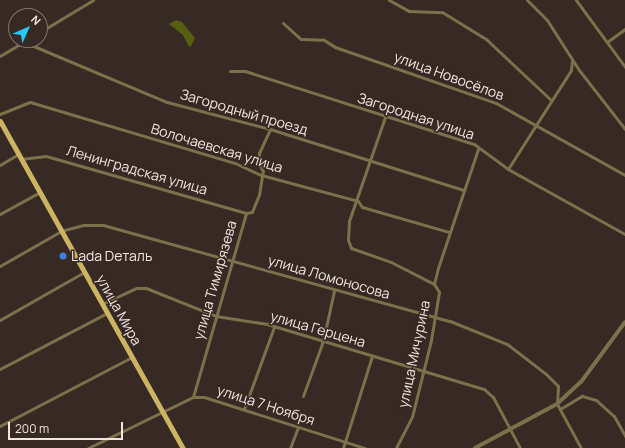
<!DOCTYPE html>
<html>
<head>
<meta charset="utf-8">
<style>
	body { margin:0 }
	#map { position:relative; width:625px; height:448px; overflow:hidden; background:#372923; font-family:Manrope,sans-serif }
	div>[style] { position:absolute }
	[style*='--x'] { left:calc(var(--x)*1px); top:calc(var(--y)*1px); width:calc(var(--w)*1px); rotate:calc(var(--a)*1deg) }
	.forest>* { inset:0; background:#565f10 }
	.minor>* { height:3px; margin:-1.5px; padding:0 1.5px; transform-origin:1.5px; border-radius:1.5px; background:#7c714b }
	.tertiary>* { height:4px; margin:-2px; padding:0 2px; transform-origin:2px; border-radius:2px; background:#7c714b }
	.primary>* { height:5px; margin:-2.5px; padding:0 2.5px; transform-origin:2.5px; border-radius:2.5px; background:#ccb463 }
	.dots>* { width:11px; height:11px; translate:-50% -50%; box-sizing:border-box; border:2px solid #372923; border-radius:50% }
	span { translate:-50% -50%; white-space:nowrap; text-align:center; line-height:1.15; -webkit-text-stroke:3px #372923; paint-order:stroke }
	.street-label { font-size:14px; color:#f0e6e2 }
	.poi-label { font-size:14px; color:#f0e6e2 }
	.left { translate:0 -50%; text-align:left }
	.north { position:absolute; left:8px; top:8px; width:40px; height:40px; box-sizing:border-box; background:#372923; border:1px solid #81756f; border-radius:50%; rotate:45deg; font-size:11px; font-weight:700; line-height:16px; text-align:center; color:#f0e6e2 }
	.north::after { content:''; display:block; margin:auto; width:14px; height:18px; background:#26c9fe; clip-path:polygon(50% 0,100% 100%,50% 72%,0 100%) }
	.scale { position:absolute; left:8px; top:422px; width:115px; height:18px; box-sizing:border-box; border:2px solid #f0e6e2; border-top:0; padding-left:5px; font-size:12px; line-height:14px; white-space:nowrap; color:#f0e6e2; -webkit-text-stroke:3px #372923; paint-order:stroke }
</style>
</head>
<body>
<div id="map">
	<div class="forest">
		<i style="clip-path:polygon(176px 20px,182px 22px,195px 38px,191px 46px,189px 47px,183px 35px,169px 24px)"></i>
	</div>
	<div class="minor">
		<i style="--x:389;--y:0;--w:23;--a:29"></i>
		<i style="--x:409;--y:11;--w:33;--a:2"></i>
		<i style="--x:442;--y:12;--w:52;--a:31.5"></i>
		<i style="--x:486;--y:39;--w:88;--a:43.2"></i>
		<i style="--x:527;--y:0;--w:28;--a:45"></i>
		<i style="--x:547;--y:20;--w:59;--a:57.4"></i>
		<i style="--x:579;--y:70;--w:75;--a:52.1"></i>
		<i style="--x:576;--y:0;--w:83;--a:53.8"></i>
		<i style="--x:283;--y:23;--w:24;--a:42"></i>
		<i style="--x:301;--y:39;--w:23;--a:2"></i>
		<i style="--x:324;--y:40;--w:13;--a:32"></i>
		<i style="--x:335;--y:47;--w:170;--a:19.2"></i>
		<i style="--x:496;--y:103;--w:148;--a:29.2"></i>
		<i style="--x:40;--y:32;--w:62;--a:-31.1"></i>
		<i style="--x:24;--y:42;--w:155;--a:22.8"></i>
		<i style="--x:167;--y:102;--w:106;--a:14.7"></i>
		<i style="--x:270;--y:129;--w:203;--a:17.5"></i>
		<i style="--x:607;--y:42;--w:22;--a:-36"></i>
		<i style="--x:0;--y:56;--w:31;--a:-31"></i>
		<i style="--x:230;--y:71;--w:15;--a:0"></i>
		<i style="--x:245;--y:71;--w:240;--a:17.7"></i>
		<i style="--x:474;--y:144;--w:42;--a:36.3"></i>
		<i style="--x:508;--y:169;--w:134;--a:29.1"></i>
		<i style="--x:0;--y:114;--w:32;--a:-22"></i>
		<i style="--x:30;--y:102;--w:214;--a:16.6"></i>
		<i style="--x:235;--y:163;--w:29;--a:25"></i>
		<i style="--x:261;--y:175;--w:100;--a:15"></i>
		<i style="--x:358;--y:201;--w:7;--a:56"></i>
		<i style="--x:362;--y:207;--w:91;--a:16"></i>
		<i style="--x:385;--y:117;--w:110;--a:109.1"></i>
		<i style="--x:349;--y:221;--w:19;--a:93"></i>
		<i style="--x:348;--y:240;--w:9;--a:69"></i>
		<i style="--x:351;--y:248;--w:42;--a:19.3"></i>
		<i style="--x:391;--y:262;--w:48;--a:27.1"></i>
		<i style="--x:21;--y:159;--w:25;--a:-7"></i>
		<i style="--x:46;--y:156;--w:208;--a:15.9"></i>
		<i style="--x:0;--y:165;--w:21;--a:-31"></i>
		<i style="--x:508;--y:169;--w:117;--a:-57.5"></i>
		<i style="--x:571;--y:70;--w:9;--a:-84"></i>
		<i style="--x:0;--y:214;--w:46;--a:-28.8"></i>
		<i style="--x:0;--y:266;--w:70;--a:-29.8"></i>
		<i style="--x:61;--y:231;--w:24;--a:-15"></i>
		<i style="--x:84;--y:225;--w:19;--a:0"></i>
		<i style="--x:103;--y:225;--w:360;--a:15.5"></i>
		<i style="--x:450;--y:321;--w:61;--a:22"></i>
		<i style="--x:507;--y:344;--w:49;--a:37.6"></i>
		<i style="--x:546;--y:374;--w:17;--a:45"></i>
		<i style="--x:558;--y:386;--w:18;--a:93"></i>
		<i style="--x:557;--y:404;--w:50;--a:61.4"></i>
		<i style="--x:102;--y:304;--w:38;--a:-25"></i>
		<i style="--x:137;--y:288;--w:9;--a:0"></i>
		<i style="--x:146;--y:288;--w:75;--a:21.8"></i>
		<i style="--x:216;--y:316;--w:52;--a:8.9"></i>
		<i style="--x:267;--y:324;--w:227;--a:16.7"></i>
		<i style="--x:484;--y:389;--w:12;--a:42"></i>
		<i style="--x:493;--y:397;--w:58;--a:62.1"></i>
		<i style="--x:0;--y:320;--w:97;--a:-29.7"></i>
		<i style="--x:0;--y:369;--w:121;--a:-27.6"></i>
		<i style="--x:303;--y:396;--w:59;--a:-70"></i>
		<i style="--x:323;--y:341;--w:51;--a:-77.6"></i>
		<i style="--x:193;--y:397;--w:191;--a:-73.9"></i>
		<i style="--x:246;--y:213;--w:6;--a:-9"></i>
		<i style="--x:252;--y:212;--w:18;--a:-68"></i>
		<i style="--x:259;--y:195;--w:24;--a:-81"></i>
		<i style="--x:263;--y:171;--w:8;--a:-120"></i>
		<i style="--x:259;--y:164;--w:11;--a:-90"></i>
		<i style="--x:259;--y:153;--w:26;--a:-65"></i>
		<i style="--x:244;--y:409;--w:87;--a:-69.9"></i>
		<i style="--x:560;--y:409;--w:26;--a:-31"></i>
		<i style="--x:582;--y:396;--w:15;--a:16"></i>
		<i style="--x:596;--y:400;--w:24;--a:42"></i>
		<i style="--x:614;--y:416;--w:23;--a:61"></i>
		<i style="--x:0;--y:426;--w:149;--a:-27.6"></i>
		<i style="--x:88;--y:448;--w:117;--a:-25.9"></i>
		<i style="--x:193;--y:397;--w:11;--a:0"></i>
		<i style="--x:204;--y:397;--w:169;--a:17.6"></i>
		<i style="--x:290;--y:448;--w:22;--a:-69"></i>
		<i style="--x:343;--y:448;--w:96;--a:-72.5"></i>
		<i style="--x:396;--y:448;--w:35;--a:-63"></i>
		<i style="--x:412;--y:417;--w:79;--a:-76.1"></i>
		<i style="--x:431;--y:340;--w:49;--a:-80.5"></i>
		<i style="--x:439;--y:292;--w:9;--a:-122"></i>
		<i style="--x:434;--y:284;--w:16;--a:-76"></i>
		<i style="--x:438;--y:268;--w:126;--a:-71.4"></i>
	</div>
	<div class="tertiary">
		<i style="--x:475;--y:448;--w:93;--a:-28.2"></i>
		<i style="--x:557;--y:404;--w:33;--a:-43"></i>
		<i style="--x:581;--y:382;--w:74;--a:-53.7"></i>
	</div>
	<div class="primary">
		<i style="--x:0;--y:121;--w:375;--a:60.8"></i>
	</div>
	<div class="dots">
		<i style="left:63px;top:256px;background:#3f7fe0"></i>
	</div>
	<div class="street-label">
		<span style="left:449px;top:76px;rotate:20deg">улица Новосёлов</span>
		<span style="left:244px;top:112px;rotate:16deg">Загородный проезд</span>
		<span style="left:416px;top:116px;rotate:18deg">Загородная улица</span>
		<span style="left:217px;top:148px;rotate:17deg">Волочаевская улица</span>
		<span style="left:137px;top:170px;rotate:16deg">Ленинградская улица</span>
		<span style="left:329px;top:277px;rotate:16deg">улица Ломоносова</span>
		<span style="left:215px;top:280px;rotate:-74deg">улица Тимирязева</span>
		<span style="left:119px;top:310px;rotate:61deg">улица Мира</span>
		<span style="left:318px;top:329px;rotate:16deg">улица Герцена</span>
		<span style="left:414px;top:354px;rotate:-78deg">улица Мичурина</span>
		<span style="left:266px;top:405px;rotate:18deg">улица 7 Ноября</span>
	</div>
	<div class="poi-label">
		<span class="left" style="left:71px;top:256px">Lada Dеталь</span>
	</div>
	<div class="north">N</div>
	<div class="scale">200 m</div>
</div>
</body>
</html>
